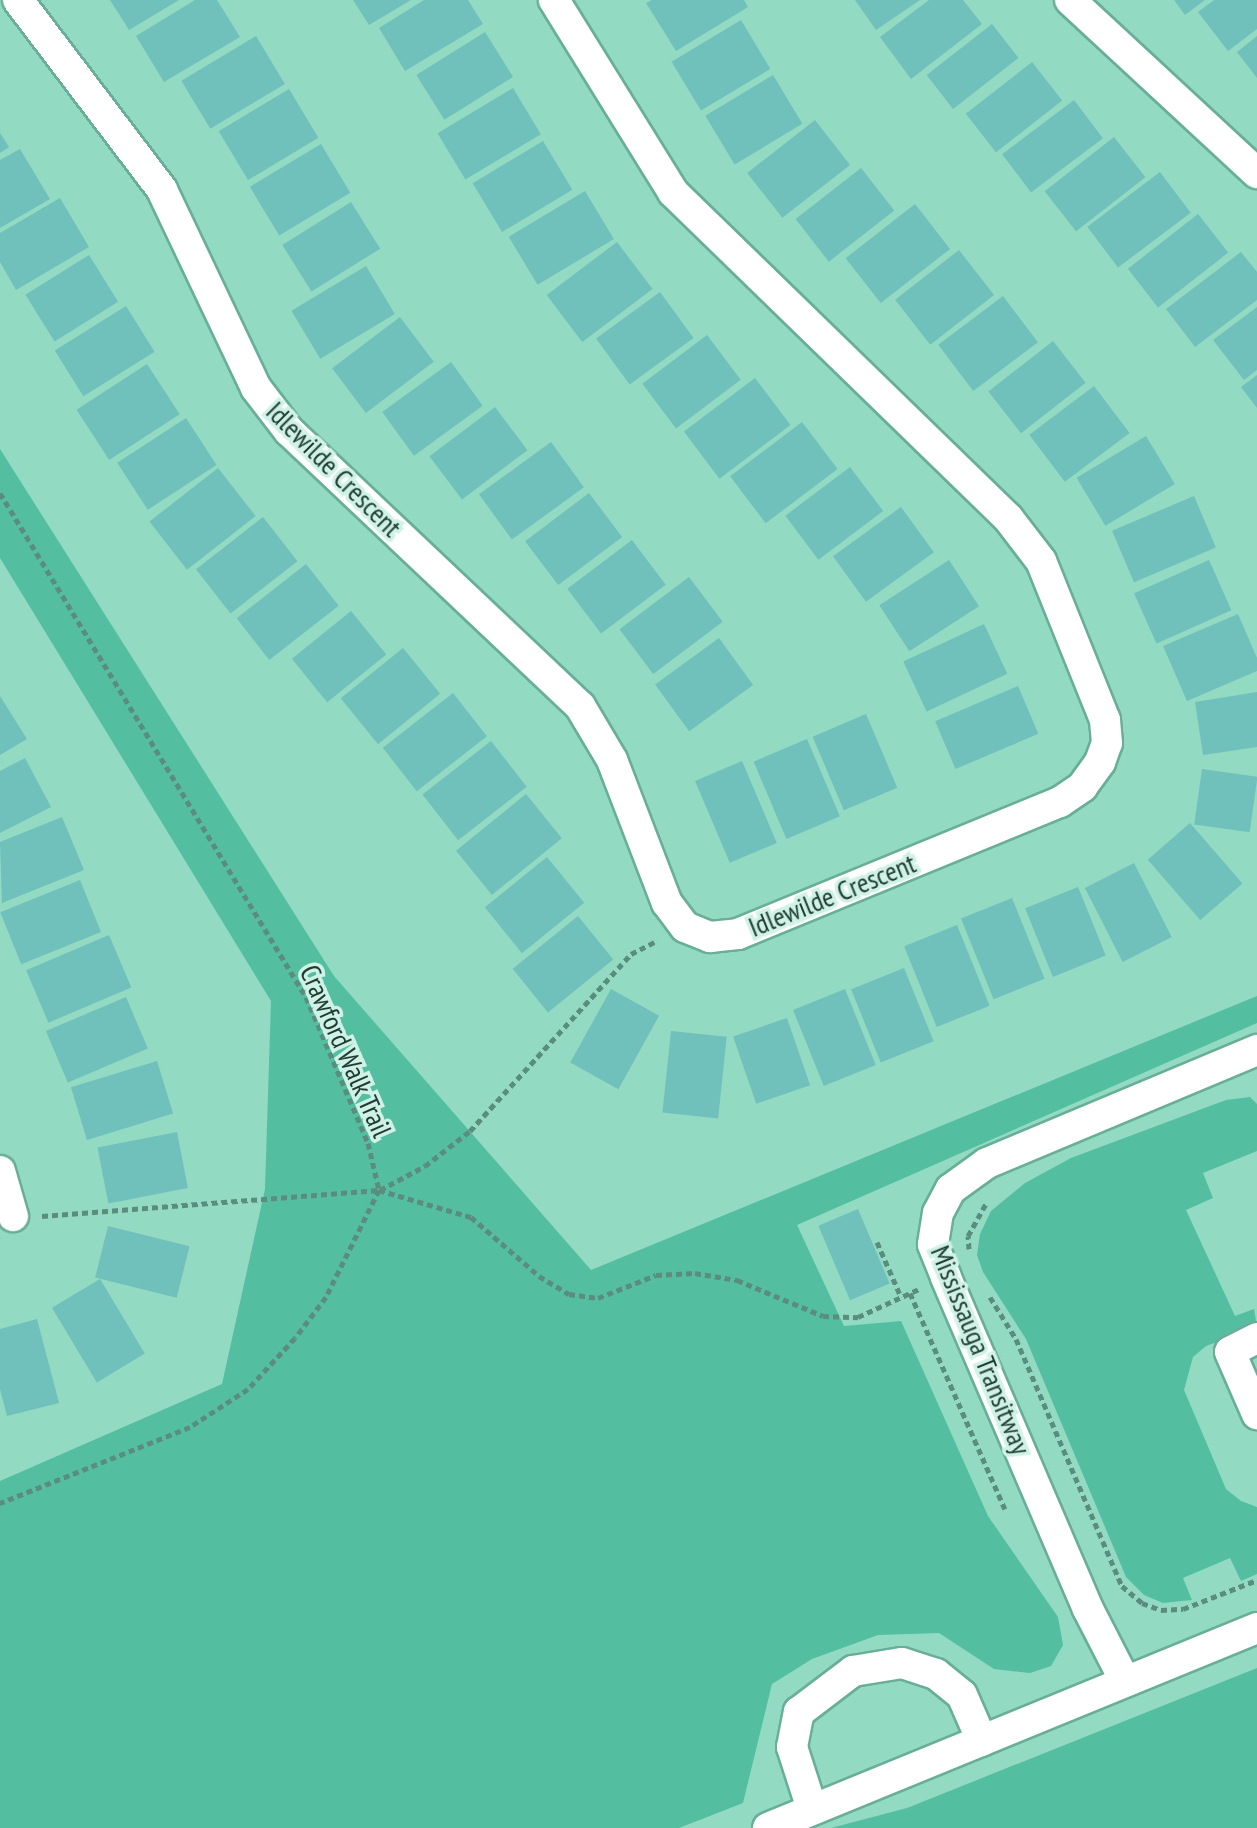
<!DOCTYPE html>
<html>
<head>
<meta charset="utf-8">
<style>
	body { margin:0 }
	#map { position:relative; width:1257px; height:1828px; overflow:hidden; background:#92dac2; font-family:"PT Sans Narrow",sans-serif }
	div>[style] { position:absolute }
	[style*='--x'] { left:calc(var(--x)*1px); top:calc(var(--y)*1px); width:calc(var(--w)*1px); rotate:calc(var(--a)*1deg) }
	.green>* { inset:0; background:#54bea0 }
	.building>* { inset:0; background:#70c0bc; transform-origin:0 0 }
	.path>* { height:5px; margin-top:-2.5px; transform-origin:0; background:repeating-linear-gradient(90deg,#5a8d7d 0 6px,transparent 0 10px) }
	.roads { filter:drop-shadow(2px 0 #68ae98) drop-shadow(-2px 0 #68ae98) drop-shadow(0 2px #68ae98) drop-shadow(0 -2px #68ae98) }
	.minor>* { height:30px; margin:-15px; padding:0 15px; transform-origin:15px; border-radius:15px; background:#fff }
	span { translate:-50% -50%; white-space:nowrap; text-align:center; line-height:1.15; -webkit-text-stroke:7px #d0f2e6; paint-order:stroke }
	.street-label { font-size:28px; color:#1f3c33 }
</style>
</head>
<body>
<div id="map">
	<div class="green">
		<i style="clip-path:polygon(0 449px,334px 976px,591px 1270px,1257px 996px,1257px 1023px,797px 1225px,844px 1326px,901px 1321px,988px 1516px,1058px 1617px,1063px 1645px,1051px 1666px,1030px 1673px,994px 1669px,939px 1633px,878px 1635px,812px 1659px,772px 1684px,743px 1803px,679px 1828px,0 1828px,0 1481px,222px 1384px,265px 1189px,271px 1001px,0 558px)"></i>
		<i style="clip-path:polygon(1250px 1097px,1257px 1104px,1257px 1151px,1203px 1173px,1213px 1198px,1186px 1210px,1235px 1316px,1254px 1309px,1257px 1327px,1206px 1346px,1193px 1357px,1184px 1390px,1226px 1489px,1241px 1501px,1257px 1507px,1257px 1574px,1241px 1581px,1230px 1558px,1183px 1578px,1192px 1600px,1163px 1603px,1144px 1595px,1126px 1577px,1026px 1339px,983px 1272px,977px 1255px,980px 1234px,991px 1211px,1025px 1183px,1071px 1158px,1226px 1100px)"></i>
		<i style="clip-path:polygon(1257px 1668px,1257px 1828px,831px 1828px,907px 1808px)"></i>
	</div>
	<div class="building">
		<i style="clip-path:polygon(110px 0,179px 0,129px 30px)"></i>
		<i style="clip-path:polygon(195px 0,217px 0,240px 37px,164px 82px,136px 36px)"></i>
		<i style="clip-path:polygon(353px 0,411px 0,369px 25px)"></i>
		<i style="clip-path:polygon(424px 0,468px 0,483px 24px,405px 71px,379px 28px)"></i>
		<i style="clip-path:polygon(652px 0,744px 0,748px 7px,676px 51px,646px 3px)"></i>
		<i style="clip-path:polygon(855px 0,920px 0,876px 30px)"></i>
		<i style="clip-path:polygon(929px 0,963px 0,982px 24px,911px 79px,880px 37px)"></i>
		<i style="clip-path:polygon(1174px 0,1205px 0,1185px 15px)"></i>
		<i style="clip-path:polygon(1214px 0,1257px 0,1257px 29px,1228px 51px,1198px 12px)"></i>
		<i style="left:741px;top:20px;width:57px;height:81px;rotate:59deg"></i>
		<i style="left:992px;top:24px;width:43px;height:83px;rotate:52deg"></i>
		<i style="left:485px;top:32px;width:53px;height:81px;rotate:58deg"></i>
		<i style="left:256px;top:36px;width:56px;height:87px;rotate:59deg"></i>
		<i style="clip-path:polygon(1257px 36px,1257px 78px,1237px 52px)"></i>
		<i style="left:1032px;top:62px;width:49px;height:84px;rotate:52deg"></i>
		<i style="left:773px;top:75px;width:57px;height:79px;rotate:59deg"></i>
		<i style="left:513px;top:88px;width:54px;height:88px;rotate:59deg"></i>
		<i style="left:289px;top:89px;width:57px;height:82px;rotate:59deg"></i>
		<i style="left:1074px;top:100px;width:48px;height:90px;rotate:53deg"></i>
		<i style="left:815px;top:120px;width:57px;height:86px;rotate:52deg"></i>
		<i style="clip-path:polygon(0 133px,9px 147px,0 153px)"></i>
		<i style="left:1114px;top:137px;width:51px;height:88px;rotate:52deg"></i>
		<i style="left:543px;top:141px;width:57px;height:82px;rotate:59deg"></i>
		<i style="left:321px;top:144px;width:57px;height:83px;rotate:59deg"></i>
		<i style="clip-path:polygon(20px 149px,50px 199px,0 228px,0 160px)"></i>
		<i style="left:861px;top:168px;width:54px;height:83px;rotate:52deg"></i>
		<i style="left:1160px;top:172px;width:51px;height:91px;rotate:53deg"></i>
		<i style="left:585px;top:191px;width:56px;height:89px;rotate:59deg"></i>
		<i style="clip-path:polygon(60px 198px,89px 247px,16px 290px,0 262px,0 233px)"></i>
		<i style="left:351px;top:202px;width:55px;height:81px;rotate:58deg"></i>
		<i style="left:915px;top:204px;width:57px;height:88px;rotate:52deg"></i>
		<i style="left:1198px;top:214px;width:49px;height:89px;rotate:52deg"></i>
		<i style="left:617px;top:242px;width:59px;height:88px;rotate:53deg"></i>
		<i style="left:959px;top:250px;width:57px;height:81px;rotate:52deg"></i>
		<i style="clip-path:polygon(1241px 252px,1257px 272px,1257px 300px,1195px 347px,1166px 309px)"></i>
		<i style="left:89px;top:255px;width:55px;height:75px;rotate:58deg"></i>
		<i style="left:366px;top:266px;width:56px;height:87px;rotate:59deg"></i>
		<i style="left:660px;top:292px;width:57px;height:79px;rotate:54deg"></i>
		<i style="left:1003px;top:296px;width:58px;height:81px;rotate:53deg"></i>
		<i style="left:126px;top:306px;width:54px;height:84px;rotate:58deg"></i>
		<i style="clip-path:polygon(1257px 307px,1257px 370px,1244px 380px,1213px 340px)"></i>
		<i style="left:400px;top:317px;width:56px;height:85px;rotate:53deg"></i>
		<i style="left:707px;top:335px;width:56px;height:81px;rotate:53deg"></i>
		<i style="left:1053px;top:341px;width:53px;height:82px;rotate:52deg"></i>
		<i style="left:451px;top:362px;width:54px;height:85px;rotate:54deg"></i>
		<i style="left:147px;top:364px;width:60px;height:84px;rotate:57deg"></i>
		<i style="clip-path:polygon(1257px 375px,1257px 408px,1241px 387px)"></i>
		<i style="left:755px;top:378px;width:59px;height:89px;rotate:53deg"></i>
		<i style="left:1094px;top:386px;width:59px;height:81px;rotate:53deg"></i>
		<i style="left:495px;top:407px;width:54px;height:82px;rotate:53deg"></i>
		<i style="left:186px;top:418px;width:56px;height:82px;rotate:57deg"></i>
		<i style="left:802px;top:422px;width:59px;height:90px;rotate:53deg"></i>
		<i style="left:1146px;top:436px;width:56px;height:81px;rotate:59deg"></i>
		<i style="left:551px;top:442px;width:56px;height:89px;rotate:54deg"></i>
		<i style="left:850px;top:467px;width:55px;height:81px;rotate:53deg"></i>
		<i style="left:218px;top:468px;width:61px;height:87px;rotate:52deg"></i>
		<i style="left:589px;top:493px;width:55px;height:80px;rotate:53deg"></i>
		<i style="left:1194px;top:496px;width:56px;height:89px;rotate:67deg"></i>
		<i style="left:901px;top:507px;width:56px;height:84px;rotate:54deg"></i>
		<i style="left:263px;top:517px;width:56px;height:85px;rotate:52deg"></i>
		<i style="left:632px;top:540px;width:56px;height:81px;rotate:53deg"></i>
		<i style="left:949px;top:560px;width:55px;height:83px;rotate:57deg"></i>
		<i style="left:1209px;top:560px;width:55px;height:82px;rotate:66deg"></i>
		<i style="left:306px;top:564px;width:53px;height:88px;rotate:52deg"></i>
		<i style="left:689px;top:577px;width:56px;height:87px;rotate:53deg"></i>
		<i style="left:351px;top:611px;width:56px;height:76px;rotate:51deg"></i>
		<i style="clip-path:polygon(1238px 614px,1257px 658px,1257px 671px,1187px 701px,1163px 646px)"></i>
		<i style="left:984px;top:624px;width:55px;height:89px;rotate:65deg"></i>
		<i style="left:719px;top:638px;width:58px;height:79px;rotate:54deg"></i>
		<i style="left:403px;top:648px;width:59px;height:80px;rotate:51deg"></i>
		<i style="left:1018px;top:686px;width:52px;height:90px;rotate:67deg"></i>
		<i style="clip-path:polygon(1257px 692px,1257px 747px,1203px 755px,1195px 702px)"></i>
		<i style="left:453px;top:693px;width:55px;height:89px;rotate:52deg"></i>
		<i style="clip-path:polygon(0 696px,27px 739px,0 755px)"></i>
		<i style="left:866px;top:714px;width:80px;height:58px;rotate:67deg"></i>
		<i style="left:807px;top:739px;width:84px;height:58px;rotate:67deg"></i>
		<i style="left:491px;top:741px;width:58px;height:87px;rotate:52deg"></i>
		<i style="clip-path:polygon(25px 758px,51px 807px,0 833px,0 771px)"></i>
		<i style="left:742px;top:761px;width:89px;height:51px;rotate:67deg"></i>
		<i style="left:1202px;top:769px;width:56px;height:56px;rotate:8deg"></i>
		<i style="left:526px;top:794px;width:57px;height:90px;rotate:51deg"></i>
		<i style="clip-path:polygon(62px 817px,84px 870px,2px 903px,0 842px)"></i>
		<i style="left:1190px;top:823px;width:80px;height:56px;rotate:49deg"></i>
		<i style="left:547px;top:857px;width:59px;height:80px;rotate:51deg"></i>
		<i style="left:1134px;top:863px;width:83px;height:55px;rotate:63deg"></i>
		<i style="left:80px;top:880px;width:56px;height:86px;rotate:68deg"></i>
		<i style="left:1078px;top:887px;width:74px;height:57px;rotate:68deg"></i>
		<i style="left:1012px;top:898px;width:87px;height:55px;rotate:68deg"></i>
		<i style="left:578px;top:916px;width:56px;height:84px;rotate:51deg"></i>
		<i style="left:957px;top:925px;width:87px;height:57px;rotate:68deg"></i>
		<i style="left:109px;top:935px;width:57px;height:90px;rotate:67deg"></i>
		<i style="left:904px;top:968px;width:79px;height:57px;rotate:68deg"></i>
		<i style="left:611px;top:989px;width:55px;height:84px;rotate:29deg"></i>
		<i style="left:845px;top:989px;width:82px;height:56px;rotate:68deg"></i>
		<i style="left:126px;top:997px;width:56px;height:87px;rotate:67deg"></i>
		<i style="left:787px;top:1018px;width:71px;height:57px;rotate:71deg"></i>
		<i style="left:671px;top:1031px;width:56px;height:82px;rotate:6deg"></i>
		<i style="left:157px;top:1061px;width:55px;height:90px;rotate:73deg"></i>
		<i style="left:177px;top:1132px;width:57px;height:81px;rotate:79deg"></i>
		<i style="left:858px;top:1209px;width:81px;height:43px;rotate:67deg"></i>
		<i style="left:108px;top:1226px;width:84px;height:53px;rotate:14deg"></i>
		<i style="left:100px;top:1279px;width:87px;height:56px;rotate:59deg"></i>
		<i style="clip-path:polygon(37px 1319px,59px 1403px,7px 1416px,0 1389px,0 1329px)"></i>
	</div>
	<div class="path">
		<i style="--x:0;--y:493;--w:590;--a:58.74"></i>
		<i style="--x:306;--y:997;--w:159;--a:67"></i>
		<i style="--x:368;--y:1143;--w:48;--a:76.8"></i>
		<i style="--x:379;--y:1190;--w:119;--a:116.4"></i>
		<i style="--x:326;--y:1297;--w:51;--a:127.1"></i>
		<i style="--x:295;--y:1338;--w:69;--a:132.7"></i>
		<i style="--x:248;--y:1389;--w:69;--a:146.8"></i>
		<i style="--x:190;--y:1427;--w:205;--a:158.2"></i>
		<i style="--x:380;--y:1190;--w:51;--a:-28.1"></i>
		<i style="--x:425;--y:1166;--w:57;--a:-37.9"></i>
		<i style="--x:470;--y:1131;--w:239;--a:-47.7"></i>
		<i style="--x:631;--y:954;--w:30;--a:-27"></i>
		<i style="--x:42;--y:1216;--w:338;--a:-4.4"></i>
		<i style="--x:379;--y:1190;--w:96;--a:16.4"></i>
		<i style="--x:471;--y:1217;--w:90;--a:40.9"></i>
		<i style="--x:539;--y:1276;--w:35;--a:31"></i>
		<i style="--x:569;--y:1294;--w:29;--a:8"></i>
		<i style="--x:598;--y:1298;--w:62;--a:-21.6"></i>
		<i style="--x:656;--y:1275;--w:39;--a:-3"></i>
		<i style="--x:695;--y:1273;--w:43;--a:9.5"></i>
		<i style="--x:737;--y:1280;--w:93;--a:22.7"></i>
		<i style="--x:823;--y:1316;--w:35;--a:2"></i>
		<i style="--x:858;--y:1317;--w:69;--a:-24.7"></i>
		<i style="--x:877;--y:1242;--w:60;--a:66.4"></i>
		<i style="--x:969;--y:1249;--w:13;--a:-94"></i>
		<i style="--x:968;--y:1236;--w:38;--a:-61"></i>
		<i style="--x:910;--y:1293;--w:236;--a:66.3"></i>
		<i style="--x:990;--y:1297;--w:49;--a:58.2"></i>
		<i style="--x:1016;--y:1339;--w:269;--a:66.8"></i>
		<i style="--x:1122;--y:1586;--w:26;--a:40"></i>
		<i style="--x:1142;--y:1603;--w:20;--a:20"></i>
		<i style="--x:1161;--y:1610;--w:22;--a:-3"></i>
		<i style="--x:1183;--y:1609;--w:79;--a:-21.4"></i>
	</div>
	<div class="roads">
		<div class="minor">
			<i style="--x:18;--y:0;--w:238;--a:52.8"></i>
			<i style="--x:162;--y:190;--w:219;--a:64.6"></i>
			<i style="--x:256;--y:388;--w:54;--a:52.5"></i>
			<i style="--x:289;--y:431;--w:400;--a:43.4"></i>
			<i style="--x:580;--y:706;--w:63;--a:59.3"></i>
			<i style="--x:612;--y:760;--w:153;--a:69"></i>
			<i style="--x:667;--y:903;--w:30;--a:53"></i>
			<i style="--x:685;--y:927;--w:27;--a:22"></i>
			<i style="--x:710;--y:937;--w:28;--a:-6"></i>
			<i style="--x:738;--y:934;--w:348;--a:-22.3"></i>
			<i style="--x:1060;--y:802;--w:27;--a:-34"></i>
			<i style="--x:1082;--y:787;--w:31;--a:-54"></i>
			<i style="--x:1100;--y:762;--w:20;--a:-70"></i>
			<i style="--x:1107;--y:743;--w:23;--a:-95"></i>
			<i style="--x:1105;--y:720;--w:171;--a:-111.9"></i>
			<i style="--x:1041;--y:561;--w:54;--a:-127.5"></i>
			<i style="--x:1008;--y:518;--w:467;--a:-135.8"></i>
			<i style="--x:673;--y:192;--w:226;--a:-121.8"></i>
			<i style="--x:1070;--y:0;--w:255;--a:42.8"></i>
			<i style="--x:0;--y:1171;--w:47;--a:73.9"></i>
			<i style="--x:1257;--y:1338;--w:30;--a:153"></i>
			<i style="--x:1230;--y:1352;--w:68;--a:66.5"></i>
			<i style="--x:1125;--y:1681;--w:81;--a:-117.2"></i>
			<i style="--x:1088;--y:1609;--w:361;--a:-113.2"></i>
			<i style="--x:946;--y:1277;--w:35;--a:-112"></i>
			<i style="--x:933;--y:1244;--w:31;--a:-81"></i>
			<i style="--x:938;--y:1213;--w:27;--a:-62"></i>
			<i style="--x:951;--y:1189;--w:44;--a:-35.8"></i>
			<i style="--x:987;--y:1163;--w:293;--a:-22.7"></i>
			<i style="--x:812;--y:1809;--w:65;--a:-107.9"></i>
			<i style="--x:792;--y:1747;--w:36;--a:-79"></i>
			<i style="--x:799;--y:1712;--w:68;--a:-37.2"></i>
			<i style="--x:853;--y:1671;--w:50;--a:-9.3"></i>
			<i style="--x:902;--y:1663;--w:36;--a:18"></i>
			<i style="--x:936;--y:1674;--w:33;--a:39"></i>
			<i style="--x:962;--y:1695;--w:50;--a:66.5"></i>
			<i style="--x:768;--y:1828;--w:528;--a:-22.24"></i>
		</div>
	</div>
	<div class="street-label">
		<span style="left:334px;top:469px;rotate:45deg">Idlewilde Crescent</span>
		<span style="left:832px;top:895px;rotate:-22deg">Idlewilde Crescent</span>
		<span style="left:346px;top:1051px;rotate:66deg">Crawford Walk Trail</span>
		<span style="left:981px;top:1350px;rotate:68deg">Mississauga Transitway</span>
	</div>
</div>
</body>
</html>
